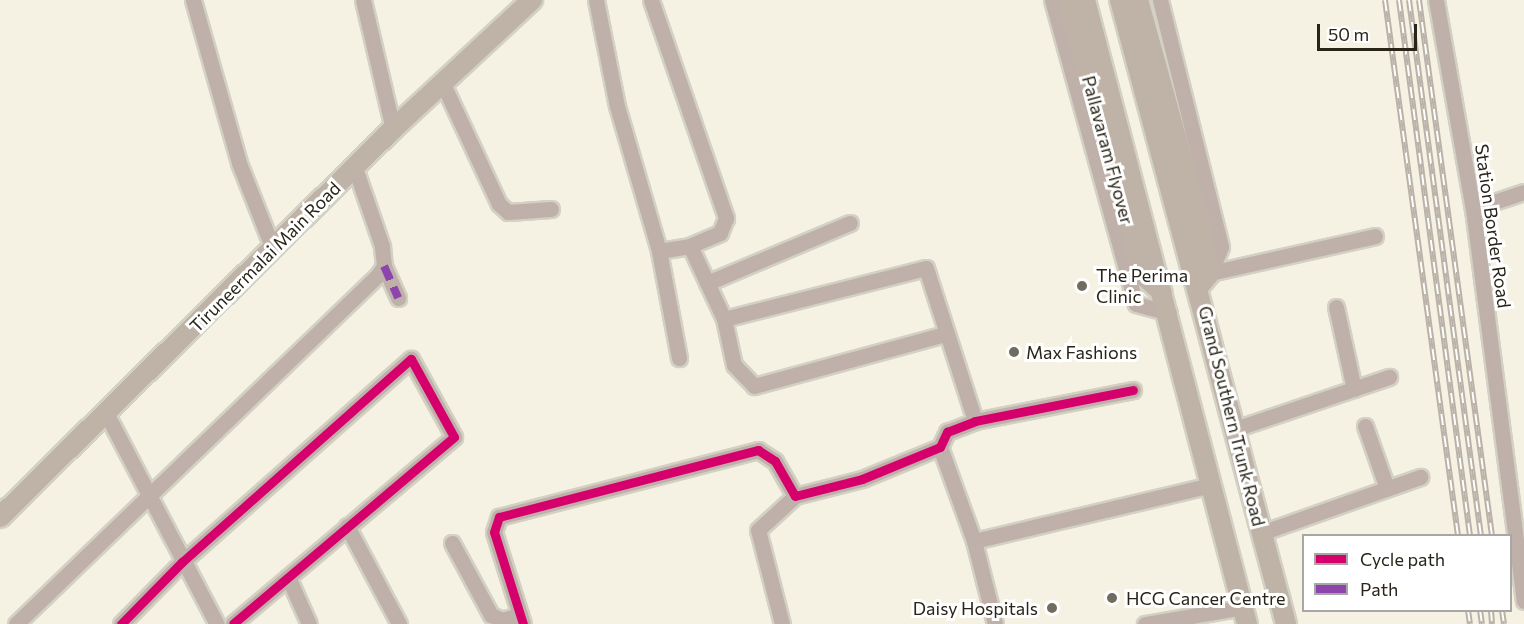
<!DOCTYPE html>
<html>
<head>
<meta charset="utf-8">
<style>
	body { margin:0 }
	#map { position:relative; width:1524px; height:624px; overflow:hidden; background:#f5f2e3; font-family:Commissioner,sans-serif }
	div>[style] { position:absolute }
	[style*='--x'] { left:calc(var(--x)*1px); top:calc(var(--y)*1px); width:calc(var(--w)*1px); rotate:calc(var(--a)*1deg) }
	.roads { filter:drop-shadow(2px 0 #d3d0c4) drop-shadow(-2px 0 #d3d0c4) drop-shadow(0 2px #d3d0c4) drop-shadow(0 -2px #d3d0c4) }
	.minor>* { height:15px; margin:-7.5px; padding:0 7.5px; transform-origin:7.5px; border-radius:7.5px; background:#bfb1a9 }
	.major>* { height:20px; margin:-10px; padding:0 10px; transform-origin:10px; border-radius:10px; background:#bfb2a7 }
	.rail>* { height:6px; margin-top:-3px; transform-origin:0; background:repeating-linear-gradient(90deg,#fff 0 11px,#bab2a8 0 22px); box-sizing:border-box; border-block:2px solid #bab2a8 }
	.quiet>* { height:8px; margin-top:-4px; transform-origin:0; background:repeating-linear-gradient(90deg,#8e44ad 0 15px,transparent 0 23px) }
	.cycleway>* { height:9px; margin:-4.5px; padding:0 4.5px; transform-origin:4.5px; border-radius:4.5px; background:#d6006c }
	.dots>* { width:16px; height:16px; translate:-50% -50%; box-sizing:border-box; border:3px solid #fff; border-radius:50% }
	span { translate:-50% -50%; white-space:nowrap; text-align:center; line-height:1.15; -webkit-text-stroke:6px #fff; paint-order:stroke }
	.street-label { font-size:18px; color:#282418 }
	.poi-label { font-size:18px; color:#282418 }
	.left { translate:0 -50%; text-align:left }
	.right { translate:-100% -50%; text-align:right }
	.legend { position:absolute; left:1302px; top:534px; width:210px; height:78px; box-sizing:border-box; background:#fff; border:2px solid #a9a7a3; margin:0; padding:8px 10px; list-style:none; font-size:18px; color:#282418 }
	.legend li { display:flex; align-items:center; gap:12px; height:30px }
	.legend b { width:30px; border:2px solid #a9a7a3 }
	.scale { position:absolute; left:1317px; top:24px; width:100px; height:27px; box-sizing:border-box; border:3px solid #282418; border-top:0; padding-left:8px; font-size:18px; line-height:21px; white-space:nowrap; color:#282418; -webkit-text-stroke:4px #fff; paint-order:stroke }
</style>
</head>
<body>
<div id="map">
	<div class="roads">
		<div class="minor">
			<i style="--x:193;--y:0;--w:169;--a:74.2"></i>
			<i style="--x:239;--y:163;--w:92;--a:68.4"></i>
			<i style="--x:363;--y:0;--w:132;--a:76.9"></i>
			<i style="--x:596;--y:0;--w:108;--a:78.8"></i>
			<i style="--x:617;--y:106;--w:151;--a:73.8"></i>
			<i style="--x:659;--y:251;--w:31;--a:-9"></i>
			<i style="--x:690;--y:246;--w:81;--a:65"></i>
			<i style="--x:724;--y:319;--w:208;--a:-14.2"></i>
			<i style="--x:926;--y:268;--w:161;--a:72.2"></i>
			<i style="--x:651;--y:0;--w:231;--a:71"></i>
			<i style="--x:726;--y:218;--w:16;--a:112"></i>
			<i style="--x:720;--y:233;--w:33;--a:157"></i>
			<i style="--x:1052;--y:0;--w:315;--a:74.6"></i>
			<i style="--x:1136;--y:304;--w:34;--a:15"></i>
			<i style="--x:1160;--y:0;--w:254;--a:76.1"></i>
			<i style="--x:1221;--y:247;--w:28;--a:113"></i>
			<i style="--x:1436;--y:0;--w:212;--a:80"></i>
			<i style="--x:1473;--y:209;--w:395;--a:82.6"></i>
			<i style="--x:443;--y:84;--w:132;--a:65"></i>
			<i style="--x:499;--y:204;--w:12;--a:42"></i>
			<i style="--x:508;--y:212;--w:43;--a:-4"></i>
			<i style="--x:1473;--y:209;--w:54;--a:-18.4"></i>
			<i style="--x:659;--y:251;--w:109;--a:79.4"></i>
			<i style="--x:384;--y:266;--w:35;--a:66"></i>
			<i style="--x:1210;--y:273;--w:169;--a:-12.6"></i>
			<i style="--x:707;--y:283;--w:155;--a:-22.8"></i>
			<i style="--x:1336;--y:307;--w:84;--a:77.6"></i>
			<i style="--x:724;--y:319;--w:47;--a:77.7"></i>
			<i style="--x:734;--y:365;--w:29;--a:46"></i>
			<i style="--x:754;--y:386;--w:199;--a:-15.2"></i>
			<i style="--x:106;--y:413;--w:238;--a:62.3"></i>
			<i style="--x:1365;--y:426;--w:66;--a:70.5"></i>
			<i style="--x:1232;--y:430;--w:166;--a:-18.7"></i>
			<i style="--x:940;--y:447;--w:100;--a:70.1"></i>
			<i style="--x:974;--y:541;--w:86;--a:75.8"></i>
			<i style="--x:347;--y:526;--w:111;--a:62"></i>
			<i style="--x:1261;--y:533;--w:169;--a:-19.4"></i>
			<i style="--x:974;--y:541;--w:243;--a:-13.3"></i>
			<i style="--x:452;--y:543;--w:82;--a:61.6"></i>
			<i style="--x:491;--y:615;--w:12;--a:24"></i>
			<i style="--x:502;--y:620;--w:19;--a:-16"></i>
			<i style="--x:288;--y:577;--w:51;--a:65.9"></i>
			<i style="--x:16;--y:624;--w:503;--a:-43.95"></i>
			<i style="--x:378;--y:275;--w:11;--a:-56"></i>
			<i style="--x:384;--y:266;--w:20;--a:-96"></i>
			<i style="--x:382;--y:246;--w:83;--a:-109.1"></i>
			<i style="--x:121;--y:624;--w:87;--a:-45.5"></i>
			<i style="--x:182;--y:562;--w:306;--a:-41.6"></i>
			<i style="--x:411;--y:359;--w:89;--a:61.1"></i>
			<i style="--x:454;--y:437;--w:289;--a:139.8"></i>
			<i style="--x:523;--y:624;--w:96;--a:-107.5"></i>
			<i style="--x:494;--y:532;--w:16;--a:-72"></i>
			<i style="--x:499;--y:517;--w:268;--a:-14.5"></i>
			<i style="--x:758;--y:450;--w:20;--a:33"></i>
			<i style="--x:775;--y:461;--w:40;--a:60.3"></i>
			<i style="--x:795;--y:496;--w:69;--a:-14.2"></i>
			<i style="--x:862;--y:479;--w:84;--a:-22.3"></i>
			<i style="--x:940;--y:447;--w:17;--a:-65"></i>
			<i style="--x:947;--y:432;--w:30;--a:-21"></i>
			<i style="--x:975;--y:421;--w:161;--a:-11.1"></i>
			<i style="--x:782;--y:624;--w:97;--a:-104.3"></i>
			<i style="--x:758;--y:530;--w:50;--a:-42.6"></i>
			<i style="--x:1145;--y:624;--w:99;--a:-9.8"></i>
		</div>
		<div class="major">
			<i style="--x:1067;--y:0;--w:285;--a:74.6"></i>
			<i style="--x:1143;--y:275;--w:25;--a:42"></i>
			<i style="--x:1085;--y:0;--w:645;--a:75.45"></i>
			<i style="--x:1120;--y:0;--w:646;--a:75.1"></i>
			<i style="--x:1138;--y:0;--w:236;--a:74.5"></i>
			<i style="--x:1201;--y:227;--w:47;--a:78.9"></i>
			<i style="--x:1210;--y:273;--w:17;--a:130"></i>
			<i style="--x:0;--y:517;--w:552;--a:-44.63"></i>
			<i style="--x:393;--y:129;--w:190;--a:-42.9"></i>
		</div>
	</div>
	<div class="rail">
		<i style="--x:1385;--y:0;--w:541;--a:82.24"></i>
		<i style="--x:1399;--y:0;--w:541;--a:82.45"></i>
		<i style="--x:1409;--y:0;--w:541;--a:82.35"></i>
		<i style="--x:1419;--y:0;--w:541;--a:82.24"></i>
		<i style="--x:1468;--y:610;--w:14;--a:82"></i>
		<i style="--x:1480;--y:610;--w:14;--a:82"></i>
		<i style="--x:1491;--y:610;--w:14;--a:86"></i>
		<i style="--x:1502;--y:610;--w:14;--a:82"></i>
	</div>
	<div class="quiet">
		<i style="--x:384;--y:266;--w:35;--a:66"></i>
	</div>
	<div class="cycleway">
		<i style="--x:121;--y:624;--w:87;--a:-45.5"></i>
		<i style="--x:182;--y:562;--w:306;--a:-41.6"></i>
		<i style="--x:411;--y:359;--w:89;--a:61.1"></i>
		<i style="--x:454;--y:437;--w:289;--a:139.8"></i>
		<i style="--x:523;--y:624;--w:96;--a:-107.5"></i>
		<i style="--x:494;--y:532;--w:16;--a:-72"></i>
		<i style="--x:499;--y:517;--w:268;--a:-14.5"></i>
		<i style="--x:758;--y:450;--w:20;--a:33"></i>
		<i style="--x:775;--y:461;--w:40;--a:60.3"></i>
		<i style="--x:795;--y:496;--w:69;--a:-14.2"></i>
		<i style="--x:862;--y:479;--w:84;--a:-22.3"></i>
		<i style="--x:940;--y:447;--w:17;--a:-65"></i>
		<i style="--x:947;--y:432;--w:30;--a:-21"></i>
		<i style="--x:975;--y:421;--w:161;--a:-11.1"></i>
	</div>
	<div class="dots">
		<i style="left:1082px;top:286px;background:#706c5f"></i>
		<i style="left:1014px;top:352px;background:#706c5f"></i>
		<i style="left:1112px;top:598px;background:#706c5f"></i>
		<i style="left:1052px;top:608px;background:#706c5f"></i>
	</div>
	<div class="street-label">
		<span style="left:1108px;top:150px;rotate:75deg">Pallavaram Flyover</span>
		<span style="left:1493px;top:226px;rotate:82deg">Station Border Road</span>
		<span style="left:265px;top:257px;rotate:-45deg">Tiruneermalai Main Road</span>
		<span style="left:1232px;top:416px;rotate:76deg">Grand Southern Trunk Road</span>
	</div>
	<div class="poi-label">
		<span class="left" style="left:1096px;top:286px">The Perima<br>Clinic</span>
		<span class="left" style="left:1026px;top:352px">Max Fashions</span>
		<span class="left" style="left:1126px;top:598px">HCG Cancer Centre</span>
		<span class="right" style="left:1038px;top:608px">Daisy Hospitals</span>
	</div>
	<ul class="legend">
	<li><b style="height:8px;background:#d6006c"></b>Cycle path</li>
	<li><b style="height:8px;background:#8e44ad"></b>Path</li>
	</ul>
	<div class="scale">50 m</div>
</div>
</body>
</html>
